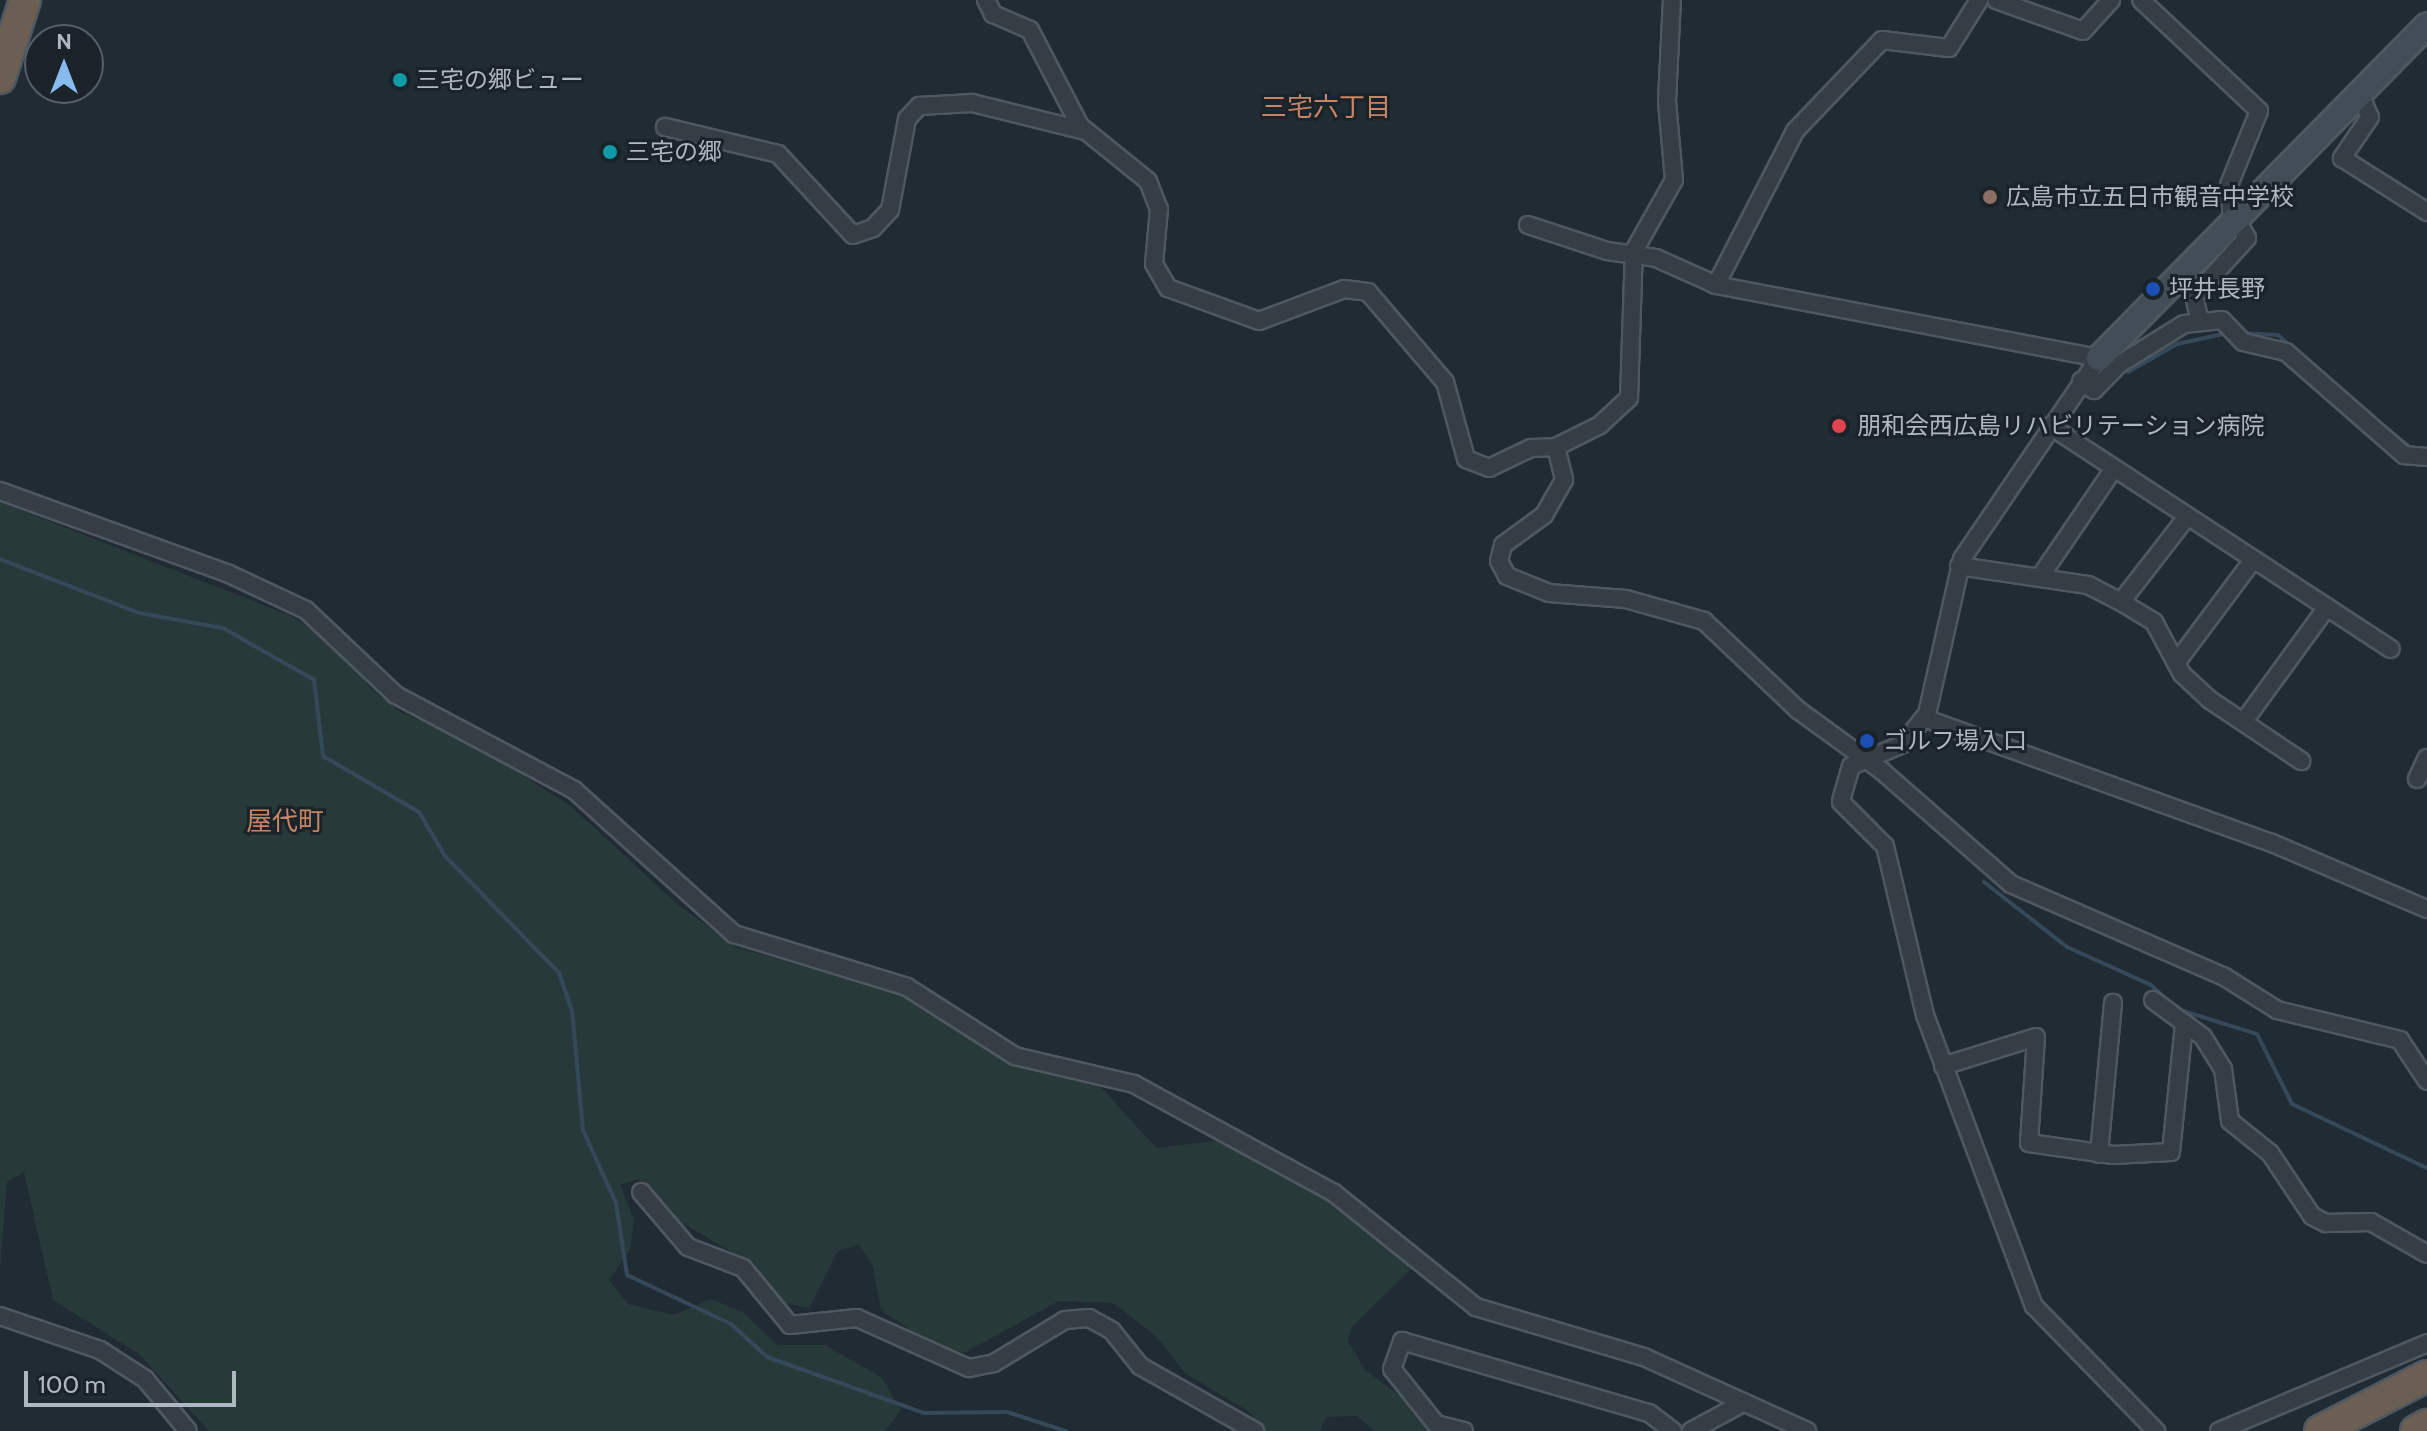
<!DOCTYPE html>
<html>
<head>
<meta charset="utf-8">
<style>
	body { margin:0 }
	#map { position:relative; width:2427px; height:1431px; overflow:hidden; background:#212b34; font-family:Cabin,"Noto Sans JP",sans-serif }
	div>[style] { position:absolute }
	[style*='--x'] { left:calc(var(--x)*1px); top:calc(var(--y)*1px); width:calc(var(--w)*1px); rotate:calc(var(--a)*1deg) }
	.green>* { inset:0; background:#273a39 }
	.stream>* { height:4px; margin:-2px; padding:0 2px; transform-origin:2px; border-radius:2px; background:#36495a }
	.roads { filter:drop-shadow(2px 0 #4f5860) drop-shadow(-2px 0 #4f5860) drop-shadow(0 2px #4f5860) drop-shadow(0 -2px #4f5860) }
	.street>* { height:16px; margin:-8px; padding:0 8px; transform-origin:8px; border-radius:8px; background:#353d45 }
	.secondary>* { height:24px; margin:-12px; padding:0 12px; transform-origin:12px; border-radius:12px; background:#434d58 }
	.highway>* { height:30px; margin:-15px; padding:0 15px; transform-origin:15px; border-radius:15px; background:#6a5f52 }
	.dots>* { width:22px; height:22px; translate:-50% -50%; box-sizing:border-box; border:4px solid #1a222a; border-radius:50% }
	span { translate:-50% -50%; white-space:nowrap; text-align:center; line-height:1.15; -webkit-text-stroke:6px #1a222a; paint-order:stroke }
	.poi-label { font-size:24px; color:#afb8c2 }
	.left { translate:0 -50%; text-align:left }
	.neighbourhood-label { font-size:26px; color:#c88564 }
	.north { position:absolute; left:24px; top:24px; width:80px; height:80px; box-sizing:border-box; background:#1a222a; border:2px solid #565e67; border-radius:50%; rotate:0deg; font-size:22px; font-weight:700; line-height:32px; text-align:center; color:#afb8c2 }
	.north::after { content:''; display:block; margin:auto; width:28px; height:36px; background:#89baed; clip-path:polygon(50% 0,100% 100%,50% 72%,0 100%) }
	.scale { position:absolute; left:24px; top:1371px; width:212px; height:36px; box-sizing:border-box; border:4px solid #afb8c2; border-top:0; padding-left:10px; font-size:24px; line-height:28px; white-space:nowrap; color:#afb8c2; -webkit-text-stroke:6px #1a222a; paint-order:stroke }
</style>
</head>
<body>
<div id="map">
	<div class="green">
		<i style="clip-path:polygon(0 502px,291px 616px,348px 653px,369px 687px,400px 712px,470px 741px,572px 807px,677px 904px,736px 947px,921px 1001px,1039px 1070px,1100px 1086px,1156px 1148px,1225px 1140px,1372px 1226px,1416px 1264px,1352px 1327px,1348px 1341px,1365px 1370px,1402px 1397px,1429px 1431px,1375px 1431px,1357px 1416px,1326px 1417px,1320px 1431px,1263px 1431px,1251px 1413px,1185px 1373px,1155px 1335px,1113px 1303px,1059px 1301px,964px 1353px,922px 1338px,881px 1310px,873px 1267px,859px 1244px,837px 1252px,809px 1308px,773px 1301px,749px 1262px,677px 1220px,638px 1179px,620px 1185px,634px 1219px,630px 1250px,609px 1280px,628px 1304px,674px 1315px,711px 1299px,743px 1312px,777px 1345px,825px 1345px,881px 1377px,901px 1410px,885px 1431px,209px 1431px,139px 1354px,53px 1300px,24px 1172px,7px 1182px,0 1267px)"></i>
	</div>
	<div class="stream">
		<i style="--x:2241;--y:333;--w:37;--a:3"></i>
		<i style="--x:2278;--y:335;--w:25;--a:42"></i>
		<i style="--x:2128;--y:372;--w:56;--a:-29.7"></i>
		<i style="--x:2177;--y:344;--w:52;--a:-12.2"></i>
		<i style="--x:2364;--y:410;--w:67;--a:38.9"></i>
		<i style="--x:0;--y:559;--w:149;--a:21.2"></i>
		<i style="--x:139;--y:613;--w:85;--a:10.1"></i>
		<i style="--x:223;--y:628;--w:105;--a:29.7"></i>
		<i style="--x:314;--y:680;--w:77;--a:83.2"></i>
		<i style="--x:323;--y:756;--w:111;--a:30.3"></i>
		<i style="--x:419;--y:812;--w:51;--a:59.4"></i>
		<i style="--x:445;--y:856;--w:163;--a:45.7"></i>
		<i style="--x:559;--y:973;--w:39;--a:71"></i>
		<i style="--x:572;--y:1010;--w:121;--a:84.8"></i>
		<i style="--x:583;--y:1130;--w:80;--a:65.7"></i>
		<i style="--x:616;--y:1203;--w:73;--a:81.3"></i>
		<i style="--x:627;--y:1275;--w:115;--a:25.2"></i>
		<i style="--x:731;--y:1324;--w:49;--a:42.5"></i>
		<i style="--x:767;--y:1357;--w:167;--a:19.6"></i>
		<i style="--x:924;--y:1413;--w:83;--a:-0.7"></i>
		<i style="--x:1007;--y:1412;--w:62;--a:17.9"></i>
		<i style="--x:1984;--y:882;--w:105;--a:38.1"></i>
		<i style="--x:2067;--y:947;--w:92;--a:24.3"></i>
		<i style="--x:2151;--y:985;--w:35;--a:43"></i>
		<i style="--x:2177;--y:1009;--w:84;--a:17.4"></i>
		<i style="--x:2257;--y:1034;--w:78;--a:63.4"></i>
		<i style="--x:2292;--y:1104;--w:149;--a:25.4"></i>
	</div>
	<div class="roads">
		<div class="street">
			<i style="--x:986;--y:0;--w:16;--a:63"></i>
			<i style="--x:993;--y:14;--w:40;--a:23.4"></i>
			<i style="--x:1030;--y:30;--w:108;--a:62.5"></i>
			<i style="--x:1080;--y:126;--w:87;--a:39"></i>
			<i style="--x:1148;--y:181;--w:30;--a:69"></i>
			<i style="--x:1159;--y:209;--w:55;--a:95.2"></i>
			<i style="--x:1154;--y:264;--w:28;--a:60"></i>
			<i style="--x:1168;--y:288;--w:97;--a:19.9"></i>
			<i style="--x:1259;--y:321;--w:91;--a:-20.6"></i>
			<i style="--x:1344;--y:289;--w:24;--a:7"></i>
			<i style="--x:1368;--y:292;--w:118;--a:49.5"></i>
			<i style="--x:1445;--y:382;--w:80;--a:74.7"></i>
			<i style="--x:1466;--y:459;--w:25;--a:21"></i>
			<i style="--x:1489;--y:468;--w:47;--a:-25.5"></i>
			<i style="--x:1531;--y:448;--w:25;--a:-2"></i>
			<i style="--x:1556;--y:447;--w:34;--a:76"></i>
			<i style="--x:1564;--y:480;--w:40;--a:119.7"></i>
			<i style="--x:1544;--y:515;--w:51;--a:143.8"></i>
			<i style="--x:1503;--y:545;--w:16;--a:104"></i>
			<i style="--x:1499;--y:561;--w:17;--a:62"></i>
			<i style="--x:1507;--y:576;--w:45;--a:22"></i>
			<i style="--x:1549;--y:593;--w:77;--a:4.5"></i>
			<i style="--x:1626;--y:599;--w:81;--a:15.8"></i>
			<i style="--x:1704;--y:621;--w:129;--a:43.4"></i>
			<i style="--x:1798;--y:710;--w:104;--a:36"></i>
			<i style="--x:1882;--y:771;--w:171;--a:41.2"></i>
			<i style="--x:2011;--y:884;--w:231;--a:23.5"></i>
			<i style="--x:2223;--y:976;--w:64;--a:32.2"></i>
			<i style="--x:2277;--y:1010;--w:127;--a:13.7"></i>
			<i style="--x:2400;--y:1040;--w:49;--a:56.6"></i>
			<i style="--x:1996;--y:0;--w:92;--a:19.6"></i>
			<i style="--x:2083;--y:31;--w:42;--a:-47.9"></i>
			<i style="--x:2141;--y:0;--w:162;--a:43.2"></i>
			<i style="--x:2259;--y:111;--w:80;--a:112.1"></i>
			<i style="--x:2229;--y:185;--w:25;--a:85"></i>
			<i style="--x:2231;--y:210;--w:32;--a:60"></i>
			<i style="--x:2247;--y:238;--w:79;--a:132.4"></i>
			<i style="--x:2194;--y:296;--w:27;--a:77"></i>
			<i style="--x:2360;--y:94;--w:25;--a:67"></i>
			<i style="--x:2370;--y:117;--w:50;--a:124.3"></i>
			<i style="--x:2342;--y:158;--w:101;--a:32.4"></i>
			<i style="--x:665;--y:127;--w:116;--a:13.4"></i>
			<i style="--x:778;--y:154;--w:110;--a:47.2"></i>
			<i style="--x:853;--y:235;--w:21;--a:-19"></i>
			<i style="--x:873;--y:228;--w:25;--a:-47"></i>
			<i style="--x:890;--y:210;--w:93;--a:-79.4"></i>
			<i style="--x:907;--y:119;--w:18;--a:-47"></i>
			<i style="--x:919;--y:106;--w:53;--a:-3.2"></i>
			<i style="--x:972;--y:103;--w:116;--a:13.9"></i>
			<i style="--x:1528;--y:225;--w:83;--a:18.2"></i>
			<i style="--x:1607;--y:251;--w:49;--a:8.1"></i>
			<i style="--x:1656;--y:258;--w:66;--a:24.2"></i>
			<i style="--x:1716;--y:285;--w:390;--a:10.8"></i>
			<i style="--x:2099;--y:358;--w:243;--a:124.3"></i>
			<i style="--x:1962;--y:559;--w:159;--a:102.7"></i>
			<i style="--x:1927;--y:714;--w:38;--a:129"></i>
			<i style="--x:1903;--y:744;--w:56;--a:157.1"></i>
			<i style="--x:1851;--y:766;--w:37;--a:106"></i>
			<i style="--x:1841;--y:802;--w:62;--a:45"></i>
			<i style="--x:1885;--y:846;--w:174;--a:76.7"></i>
			<i style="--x:1925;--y:1015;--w:311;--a:69.5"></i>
			<i style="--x:2034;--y:1306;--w:175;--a:45.7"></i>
			<i style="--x:1716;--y:285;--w:173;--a:-62.8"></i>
			<i style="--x:1795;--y:131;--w:126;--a:-46.3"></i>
			<i style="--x:1882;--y:40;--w:67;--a:6.8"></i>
			<i style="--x:1949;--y:48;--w:57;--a:-58"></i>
			<i style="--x:2081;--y:381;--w:16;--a:35"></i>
			<i style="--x:2094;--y:390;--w:35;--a:-46"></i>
			<i style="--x:2118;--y:365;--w:78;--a:-31.8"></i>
			<i style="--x:2184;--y:324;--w:38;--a:-6"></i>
			<i style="--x:2222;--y:320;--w:30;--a:46"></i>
			<i style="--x:2243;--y:342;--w:44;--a:13.1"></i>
			<i style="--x:2286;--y:352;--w:157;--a:41.1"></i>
			<i style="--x:2404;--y:455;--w:23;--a:5"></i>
			<i style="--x:2050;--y:426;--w:407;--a:33.2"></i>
			<i style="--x:1556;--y:447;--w:49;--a:-26.6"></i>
			<i style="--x:1600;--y:425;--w:40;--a:-43"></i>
			<i style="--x:1629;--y:398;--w:147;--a:-88.1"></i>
			<i style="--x:1634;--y:251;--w:81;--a:-60.6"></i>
			<i style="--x:1674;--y:180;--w:79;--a:-95.1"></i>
			<i style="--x:1667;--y:101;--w:101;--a:-87.2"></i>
			<i style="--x:0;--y:491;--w:241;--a:19.9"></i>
			<i style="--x:227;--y:573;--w:87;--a:25.1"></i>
			<i style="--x:306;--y:610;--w:124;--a:43.4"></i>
			<i style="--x:396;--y:695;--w:202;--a:28.1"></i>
			<i style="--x:574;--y:790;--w:215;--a:42"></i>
			<i style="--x:734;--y:934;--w:181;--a:17"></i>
			<i style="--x:907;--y:987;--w:128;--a:32.6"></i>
			<i style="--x:1015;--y:1056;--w:122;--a:13.2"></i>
			<i style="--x:1134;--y:1084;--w:228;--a:28.6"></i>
			<i style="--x:1334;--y:1193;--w:182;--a:38.8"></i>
			<i style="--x:1476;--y:1307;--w:175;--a:16.6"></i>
			<i style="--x:1644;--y:1357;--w:179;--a:24.4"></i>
			<i style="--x:1959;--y:566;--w:130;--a:8.4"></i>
			<i style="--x:2088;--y:585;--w:37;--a:27"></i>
			<i style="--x:2121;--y:602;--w:39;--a:31"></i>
			<i style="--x:2154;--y:622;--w:59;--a:61.7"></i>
			<i style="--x:2182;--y:674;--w:38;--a:43"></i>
			<i style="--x:2210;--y:700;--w:110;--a:33.8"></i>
			<i style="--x:2040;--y:577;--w:130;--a:-55.7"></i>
			<i style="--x:2121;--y:602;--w:108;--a:-52.2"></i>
			<i style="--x:2176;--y:663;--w:129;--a:-53.2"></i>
			<i style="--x:1924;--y:718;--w:370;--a:19.8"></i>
			<i style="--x:2272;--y:843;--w:168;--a:23.1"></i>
			<i style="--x:2244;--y:721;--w:141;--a:-53.9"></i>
			<i style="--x:2417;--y:779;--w:23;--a:-65"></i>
			<i style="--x:2153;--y:1000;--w:62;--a:36.5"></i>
			<i style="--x:2203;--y:1037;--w:38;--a:58"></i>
			<i style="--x:2223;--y:1069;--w:52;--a:82.3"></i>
			<i style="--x:2230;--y:1121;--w:51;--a:38.7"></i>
			<i style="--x:2270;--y:1153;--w:76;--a:56.3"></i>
			<i style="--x:2312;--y:1216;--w:16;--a:27"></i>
			<i style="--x:2326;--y:1223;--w:45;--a:-1.3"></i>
			<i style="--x:2371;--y:1222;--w:64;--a:29.7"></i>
			<i style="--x:1943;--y:1066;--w:97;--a:-17.3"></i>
			<i style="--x:2036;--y:1037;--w:106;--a:93.8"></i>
			<i style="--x:2029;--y:1143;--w:85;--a:8.1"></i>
			<i style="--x:2113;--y:1155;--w:58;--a:-3"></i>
			<i style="--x:2171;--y:1152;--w:130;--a:-84.2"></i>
			<i style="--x:2099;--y:1154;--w:152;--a:-84.7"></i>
			<i style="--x:641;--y:1192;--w:72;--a:49.5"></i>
			<i style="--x:688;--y:1247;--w:59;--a:20.9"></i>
			<i style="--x:743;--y:1268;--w:74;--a:50.5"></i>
			<i style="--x:790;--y:1325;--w:67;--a:-6"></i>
			<i style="--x:857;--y:1318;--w:123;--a:24.1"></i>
			<i style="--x:969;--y:1368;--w:25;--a:-11"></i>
			<i style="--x:994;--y:1363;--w:83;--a:-31.2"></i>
			<i style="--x:1065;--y:1320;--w:24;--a:-5"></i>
			<i style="--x:1089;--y:1318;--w:26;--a:29"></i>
			<i style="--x:1112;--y:1331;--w:45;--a:51.3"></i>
			<i style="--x:1140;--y:1366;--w:132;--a:29.5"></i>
			<i style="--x:0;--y:1316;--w:106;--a:18.8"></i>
			<i style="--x:100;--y:1350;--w:54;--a:32.8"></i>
			<i style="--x:145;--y:1379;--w:67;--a:50.4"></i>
			<i style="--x:1464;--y:1431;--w:29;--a:-166"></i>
			<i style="--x:1436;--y:1424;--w:70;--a:-128.7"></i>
			<i style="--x:1392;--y:1369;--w:30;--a:-70"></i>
			<i style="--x:1402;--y:1341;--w:257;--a:16.3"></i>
			<i style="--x:1649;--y:1413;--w:30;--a:37"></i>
			<i style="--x:1691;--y:1431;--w:55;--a:-28.4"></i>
			<i style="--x:2219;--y:1431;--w:226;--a:-22.9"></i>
		</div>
		<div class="secondary">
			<i style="--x:2099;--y:358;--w:467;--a:-45.4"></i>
		</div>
		<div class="highway">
			<i style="--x:0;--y:78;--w:82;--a:-72.2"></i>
			<i style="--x:2320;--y:1431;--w:120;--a:-27.2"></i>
			<i style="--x:2416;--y:1431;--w:13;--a:-29"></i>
		</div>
	</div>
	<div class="dots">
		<i style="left:400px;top:80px;background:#0f9aa8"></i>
		<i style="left:610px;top:152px;background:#0f9aa8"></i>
		<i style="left:1990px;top:197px;background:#8d6e63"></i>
		<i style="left:2153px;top:289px;background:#1a4fb4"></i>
		<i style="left:1839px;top:426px;background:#e0444e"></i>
		<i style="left:1867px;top:741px;background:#1a4fb4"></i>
	</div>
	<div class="poi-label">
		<span class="left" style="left:416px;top:80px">三宅の郷ビュー</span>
		<span class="left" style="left:626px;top:152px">三宅の郷</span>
		<span class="left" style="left:2006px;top:197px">広島市立五日市観音中学校</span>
		<span class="left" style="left:2169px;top:289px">坪井長野</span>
		<span class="left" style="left:1857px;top:426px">朋和会西広島リハビリテーション病院</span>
		<span class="left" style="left:1883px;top:741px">ゴルフ場入口</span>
	</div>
	<div class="neighbourhood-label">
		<span style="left:1326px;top:108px">三宅六丁目</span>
		<span style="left:285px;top:822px">屋代町</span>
	</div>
	<div class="north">N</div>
	<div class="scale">100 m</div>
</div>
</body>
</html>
